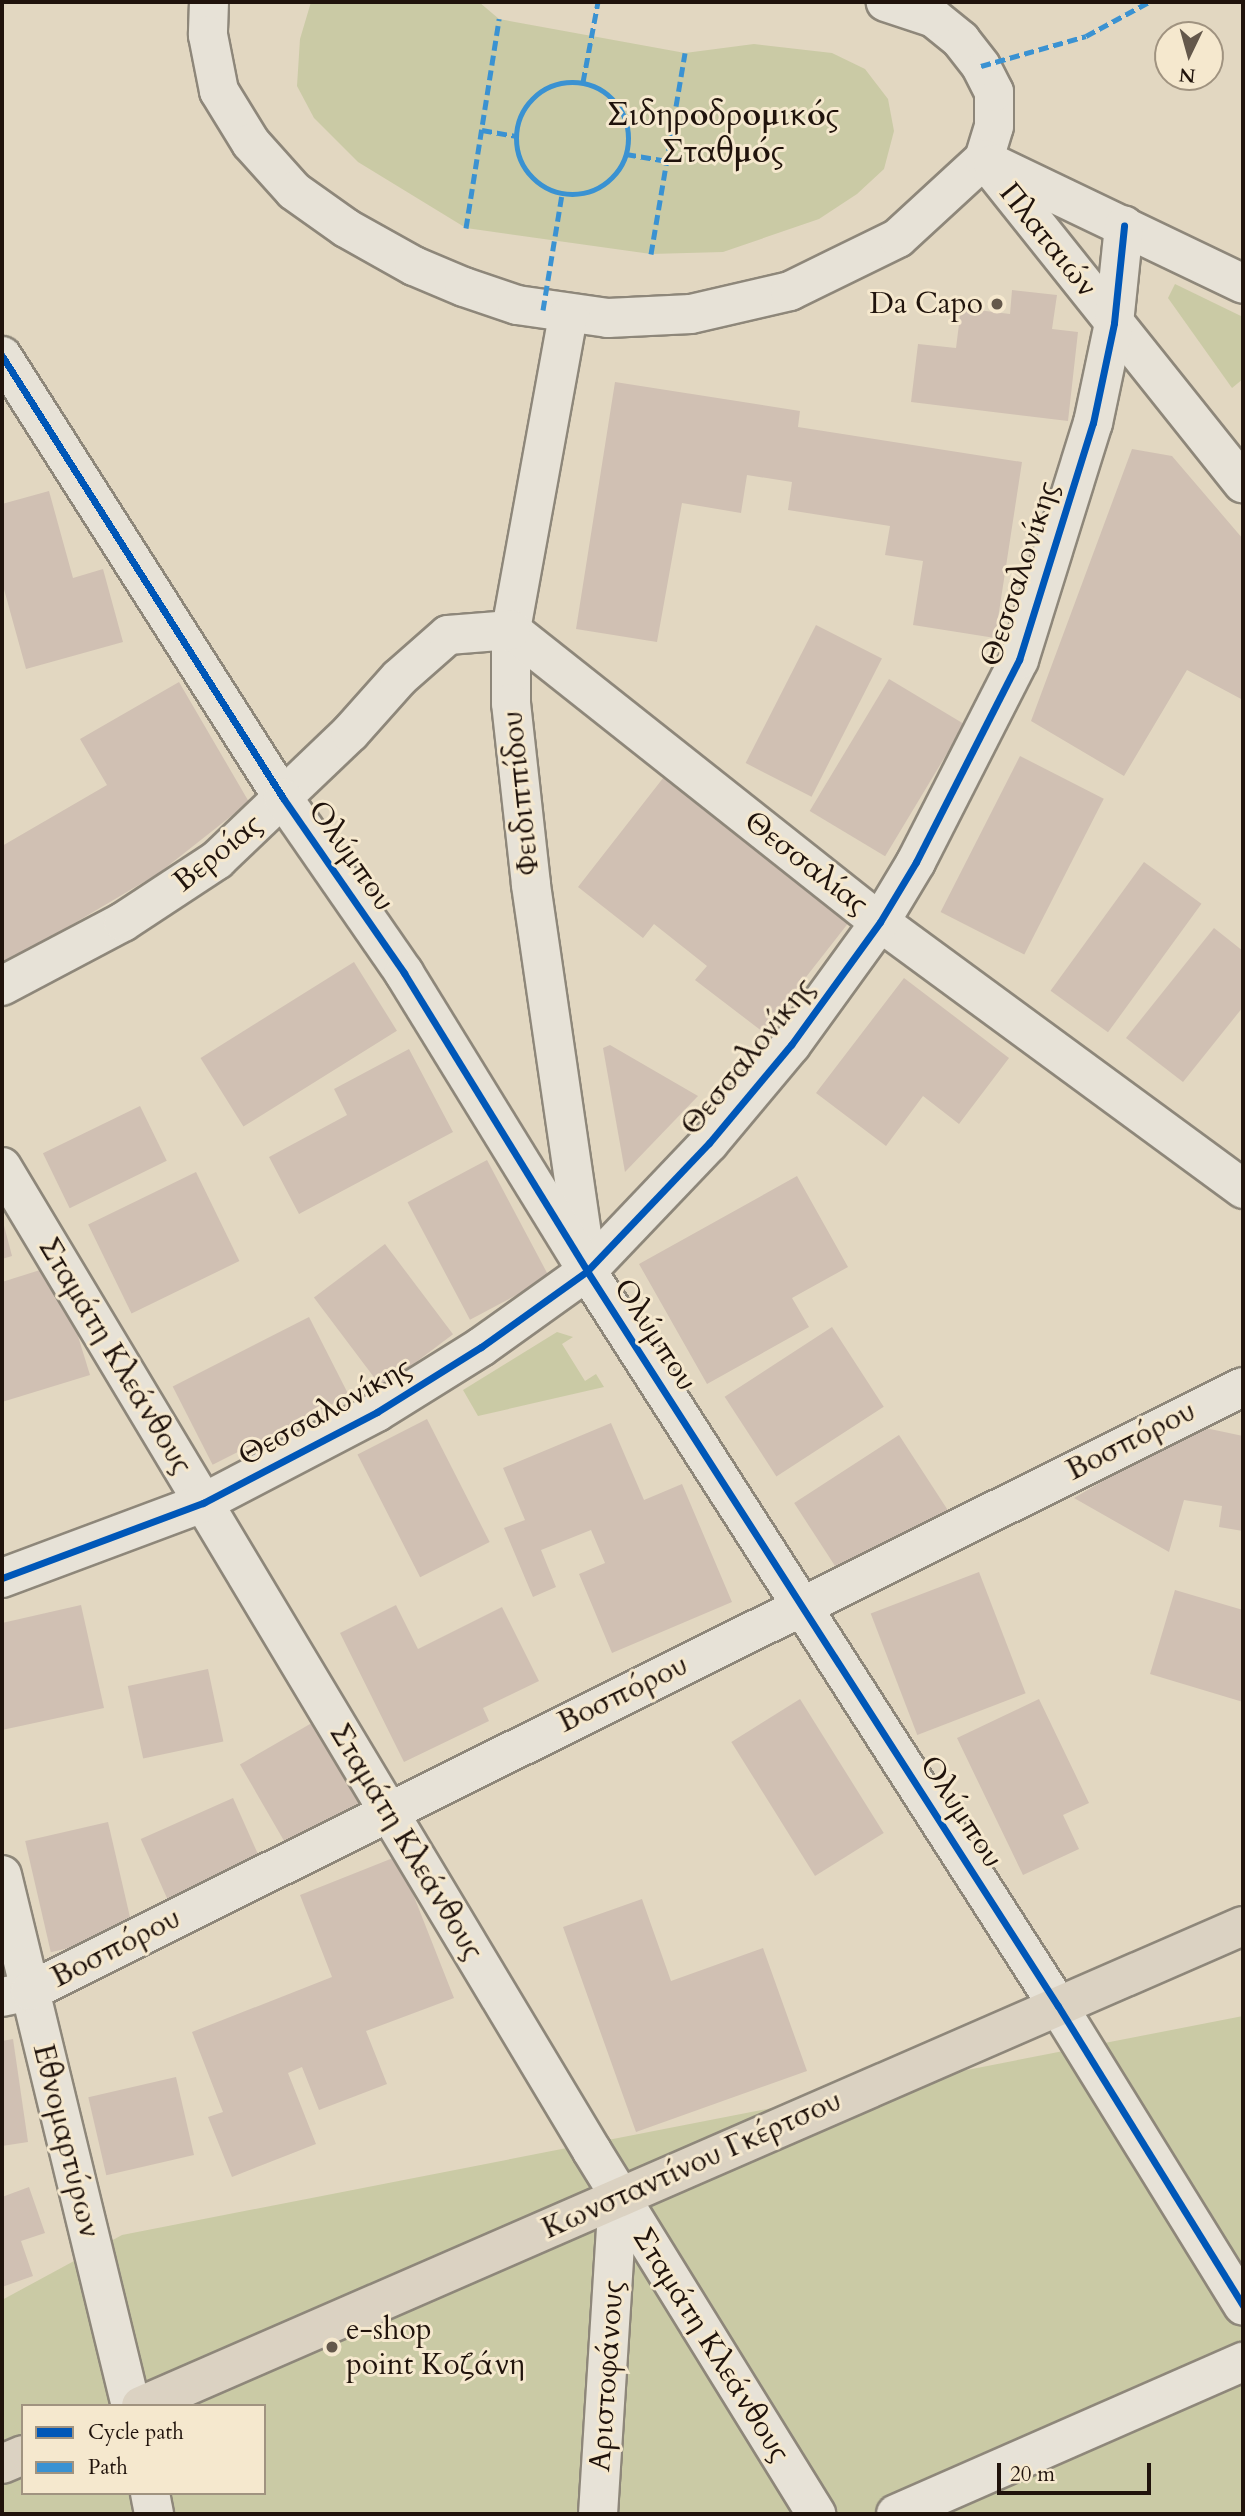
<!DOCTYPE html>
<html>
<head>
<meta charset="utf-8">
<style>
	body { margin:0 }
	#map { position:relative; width:1245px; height:2516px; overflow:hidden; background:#e2d7c1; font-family:Cardo,serif }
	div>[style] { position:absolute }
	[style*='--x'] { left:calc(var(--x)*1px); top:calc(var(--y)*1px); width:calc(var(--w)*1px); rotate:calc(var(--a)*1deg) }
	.green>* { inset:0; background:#cacaa5 }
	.building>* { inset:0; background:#d0c0b3; transform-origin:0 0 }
	.roads { filter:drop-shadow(2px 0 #8e877a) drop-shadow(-2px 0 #8e877a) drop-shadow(0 2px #8e877a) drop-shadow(0 -2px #8e877a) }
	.street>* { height:38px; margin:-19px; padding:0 19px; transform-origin:19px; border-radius:19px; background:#e7e2d7 }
	.secondary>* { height:38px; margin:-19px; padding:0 19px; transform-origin:19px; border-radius:19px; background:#e7e2d7 }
	.primary>* { height:38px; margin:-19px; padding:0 19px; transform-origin:19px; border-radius:19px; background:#dbd2c2 }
	.quiet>* { height:5px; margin-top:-2.5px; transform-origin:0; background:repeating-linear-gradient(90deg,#3a92d2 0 10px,transparent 0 15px) }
	.quiet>.ring { margin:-2.5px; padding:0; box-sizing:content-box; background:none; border:5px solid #3a92d2; border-radius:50% }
	.cycleway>* { height:7px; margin:-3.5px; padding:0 3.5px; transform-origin:3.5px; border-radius:3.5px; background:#0057b8 }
	.dots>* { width:19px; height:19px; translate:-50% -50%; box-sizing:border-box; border:4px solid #f5e8ce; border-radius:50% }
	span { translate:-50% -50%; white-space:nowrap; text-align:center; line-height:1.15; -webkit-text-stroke:6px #f5e8ce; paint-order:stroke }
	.street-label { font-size:30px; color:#20130c }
	.poi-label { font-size:30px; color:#20130c }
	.right { translate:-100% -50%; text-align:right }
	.left { translate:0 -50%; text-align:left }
	.neighbourhood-label { font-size:32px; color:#20130c; font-weight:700 }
	.frame { position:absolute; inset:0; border:4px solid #20130c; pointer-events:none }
	.legend { position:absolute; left:21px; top:2404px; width:245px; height:91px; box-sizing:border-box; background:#f5e8ce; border:2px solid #a09380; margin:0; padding:9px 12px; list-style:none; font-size:21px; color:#20130c }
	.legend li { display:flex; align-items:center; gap:14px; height:35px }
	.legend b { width:35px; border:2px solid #a09380 }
	.north { position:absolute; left:1154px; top:21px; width:70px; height:70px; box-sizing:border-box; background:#f5e8ce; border:2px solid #a09380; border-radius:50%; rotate:185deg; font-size:19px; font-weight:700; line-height:28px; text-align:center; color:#20130c }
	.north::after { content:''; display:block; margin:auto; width:24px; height:32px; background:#64584b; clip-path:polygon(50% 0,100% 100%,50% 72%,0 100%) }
	.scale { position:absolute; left:997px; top:2463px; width:154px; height:32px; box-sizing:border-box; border:4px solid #20130c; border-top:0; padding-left:9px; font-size:21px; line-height:24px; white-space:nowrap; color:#20130c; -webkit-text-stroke:5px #f5e8ce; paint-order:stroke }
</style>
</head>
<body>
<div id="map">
	<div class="green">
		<i style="clip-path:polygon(311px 2px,479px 2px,499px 19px,685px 53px,754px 44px,832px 53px,865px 69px,888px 99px,894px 131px,884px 169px,857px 194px,819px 219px,723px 252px,651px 254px,466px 228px,358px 162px,314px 118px,297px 86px,300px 39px)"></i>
		<i style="clip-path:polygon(1175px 284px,1243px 317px,1243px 379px,1232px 388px,1168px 298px)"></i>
		<i style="clip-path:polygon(557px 1332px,573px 1337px,562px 1344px,585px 1381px,596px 1374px,604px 1387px,478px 1416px,463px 1390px)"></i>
		<i style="clip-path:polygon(evenodd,1243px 2016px,1243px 2514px,2px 2514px,2px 2300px,122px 2235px,1243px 2016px,23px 2406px,264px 2406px,264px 2493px,23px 2493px,23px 2406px)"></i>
	</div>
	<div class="building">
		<i style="clip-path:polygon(1012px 290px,1057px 295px,1052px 329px,1078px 332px,1068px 421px,911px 402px,918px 344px,956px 348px,961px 308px,1010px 314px)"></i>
		<i style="clip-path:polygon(615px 382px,800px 411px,798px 427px,1022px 462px,995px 638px,913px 625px,923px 561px,885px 555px,890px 526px,788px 510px,792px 482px,747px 475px,741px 513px,682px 503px,657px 642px,576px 629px)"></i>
		<i style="clip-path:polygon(1132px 449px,1172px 456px,1243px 539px,1243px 700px,1187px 670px,1124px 776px,1031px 721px)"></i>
		<i style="clip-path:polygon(49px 491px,73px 578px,103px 569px,123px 642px,26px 669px,2px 582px,2px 504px)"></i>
		<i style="left:816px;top:625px;width:74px;height:155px;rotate:27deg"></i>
		<i style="left:889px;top:679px;width:88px;height:154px;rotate:31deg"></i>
		<i style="clip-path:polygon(179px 682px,249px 802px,159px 873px,2px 966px,2px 846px,107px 785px,80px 739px)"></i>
		<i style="left:1020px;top:756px;width:94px;height:175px;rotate:27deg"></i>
		<i style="clip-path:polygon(667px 773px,853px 917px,763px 1032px,695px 980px,707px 966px,654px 924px,643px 938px,578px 887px)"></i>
		<i style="left:1144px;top:862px;width:71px;height:159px;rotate:36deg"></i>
		<i style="clip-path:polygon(1214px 928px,1243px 951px,1243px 1007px,1183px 1082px,1126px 1038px)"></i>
		<i style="left:354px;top:962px;width:81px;height:181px;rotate:58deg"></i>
		<i style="clip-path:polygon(904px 978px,1009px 1058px,959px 1124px,923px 1096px,886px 1146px,816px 1093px)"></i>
		<i style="clip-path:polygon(610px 1045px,698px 1096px,625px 1172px,603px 1048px)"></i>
		<i style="clip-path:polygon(409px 1049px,453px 1132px,299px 1214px,269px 1157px,347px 1115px,334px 1089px)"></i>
		<i style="left:140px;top:1106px;width:61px;height:108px;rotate:64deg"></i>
		<i style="left:487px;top:1160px;width:133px;height:90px;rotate:62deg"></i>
		<i style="left:196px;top:1172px;width:99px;height:120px;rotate:64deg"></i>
		<i style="clip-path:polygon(797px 1176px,848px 1267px,792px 1298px,809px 1327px,707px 1384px,639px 1264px)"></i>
		<i style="clip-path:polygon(2px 1218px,12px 1256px,2px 1259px)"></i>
		<i style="left:385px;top:1244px;width:113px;height:89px;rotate:53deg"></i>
		<i style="clip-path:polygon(56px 1265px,90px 1375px,2px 1402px,2px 1282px)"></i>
		<i style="left:309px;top:1317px;width:88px;height:153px;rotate:63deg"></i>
		<i style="left:832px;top:1327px;width:95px;height:128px;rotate:57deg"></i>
		<i style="left:427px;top:1419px;width:138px;height:78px;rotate:63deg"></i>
		<i style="clip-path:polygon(611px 1423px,644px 1500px,682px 1484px,732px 1602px,612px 1653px,579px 1574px,605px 1563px,591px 1530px,541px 1550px,556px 1587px,533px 1597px,504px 1528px,525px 1520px,503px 1468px)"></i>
		<i style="clip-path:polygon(1196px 1426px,1243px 1436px,1243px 1531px,1219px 1527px,1222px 1506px,1184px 1500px,1169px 1552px,1074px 1498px)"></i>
		<i style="left:899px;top:1435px;width:93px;height:125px;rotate:57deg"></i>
		<i style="left:979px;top:1572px;width:130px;height:116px;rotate:69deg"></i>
		<i style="clip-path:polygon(1175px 1590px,1243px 1610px,1243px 1702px,1150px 1674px)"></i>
		<i style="clip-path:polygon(81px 1605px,104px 1708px,2px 1730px,2px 1623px)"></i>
		<i style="clip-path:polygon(396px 1605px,418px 1649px,502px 1607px,539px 1681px,483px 1708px,489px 1721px,404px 1762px,340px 1633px)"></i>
		<i style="left:208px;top:1669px;width:74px;height:82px;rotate:78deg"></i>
		<i style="left:800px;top:1699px;width:158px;height:81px;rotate:58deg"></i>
		<i style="clip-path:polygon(1039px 1699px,1089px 1803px,1063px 1815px,1079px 1849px,1023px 1875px,957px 1738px)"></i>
		<i style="left:317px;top:1720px;width:102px;height:89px;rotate:60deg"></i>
		<i style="left:233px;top:1798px;width:68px;height:101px;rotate:66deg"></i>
		<i style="left:108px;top:1822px;width:114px;height:85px;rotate:77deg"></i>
		<i style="clip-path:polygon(398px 1856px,454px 1998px,366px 2031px,387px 2084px,319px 2110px,302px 2067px,288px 2073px,316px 2144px,232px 2177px,208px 2117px,223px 2112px,192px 2032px,332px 1977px,300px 1895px)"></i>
		<i style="clip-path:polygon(642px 1899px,671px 1981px,763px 1948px,807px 2071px,636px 2132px,563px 1927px)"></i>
		<i style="clip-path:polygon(13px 2039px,28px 2142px,2px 2146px,2px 2041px)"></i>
		<i style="left:176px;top:2077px;width:80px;height:90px;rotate:77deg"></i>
		<i style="clip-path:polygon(29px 2187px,45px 2233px,21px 2241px,33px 2276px,2px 2287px,2px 2197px)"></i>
	</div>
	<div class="roads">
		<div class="street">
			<i style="--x:209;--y:2;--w:33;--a:92"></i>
			<i style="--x:208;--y:35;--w:57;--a:78.9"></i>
			<i style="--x:219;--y:91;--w:61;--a:58.4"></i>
			<i style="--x:251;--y:143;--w:64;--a:48.1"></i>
			<i style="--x:294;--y:191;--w:64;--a:35.4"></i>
			<i style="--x:346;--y:228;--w:78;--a:29.2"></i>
			<i style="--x:414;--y:266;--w:54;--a:22.8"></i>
			<i style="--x:464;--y:287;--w:56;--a:18.8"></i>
			<i style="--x:517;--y:305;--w:92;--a:8.1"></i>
			<i style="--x:608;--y:318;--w:83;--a:-2.8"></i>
			<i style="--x:691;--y:314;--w:102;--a:-13.1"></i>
			<i style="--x:790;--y:291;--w:120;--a:-26.1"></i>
			<i style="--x:898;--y:238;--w:117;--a:-42.6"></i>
			<i style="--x:984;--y:159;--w:34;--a:-73"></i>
			<i style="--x:994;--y:126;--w:34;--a:-90"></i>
			<i style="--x:994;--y:92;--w:29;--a:-117"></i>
			<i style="--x:981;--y:66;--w:33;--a:-128"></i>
			<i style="--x:961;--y:40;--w:35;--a:-141"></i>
			<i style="--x:934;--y:18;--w:51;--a:-161.6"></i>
			<i style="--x:984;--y:159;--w:415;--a:51.4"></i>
			<i style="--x:993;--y:164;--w:277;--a:25.6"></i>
			<i style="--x:568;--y:316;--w:319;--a:100.3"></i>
			<i style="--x:511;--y:630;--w:73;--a:90"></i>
			<i style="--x:511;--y:703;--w:183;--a:83.7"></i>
			<i style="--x:531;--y:885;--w:390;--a:81.7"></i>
			<i style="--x:511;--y:630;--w:471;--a:38.4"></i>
			<i style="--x:880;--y:922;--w:451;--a:36.3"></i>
			<i style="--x:2;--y:986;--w:137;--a:-27.9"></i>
			<i style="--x:123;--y:922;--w:113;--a:-33.4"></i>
			<i style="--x:217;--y:860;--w:184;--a:-43.7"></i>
			<i style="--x:350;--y:733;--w:74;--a:-48.3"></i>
			<i style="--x:399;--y:678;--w:65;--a:-41.3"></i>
			<i style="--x:448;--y:635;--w:63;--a:-4.5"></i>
			<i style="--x:2;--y:1167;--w:1147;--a:59.05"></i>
			<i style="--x:592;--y:2151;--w:427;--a:58.3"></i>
			<i style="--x:2;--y:1578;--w:215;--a:-20.5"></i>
			<i style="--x:203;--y:1503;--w:196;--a:-27.6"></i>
			<i style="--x:377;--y:1412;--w:123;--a:-32"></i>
			<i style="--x:481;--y:1347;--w:130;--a:-35.6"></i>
			<i style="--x:587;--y:1271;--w:177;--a:-46.4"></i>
			<i style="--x:709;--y:1143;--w:128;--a:-50.1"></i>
			<i style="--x:791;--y:1045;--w:152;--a:-54.1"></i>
			<i style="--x:880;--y:922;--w:70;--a:-59"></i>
			<i style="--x:916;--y:862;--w:227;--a:-63"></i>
			<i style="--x:1019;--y:660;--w:248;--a:-72.7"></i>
			<i style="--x:1093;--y:423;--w:102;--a:-78.1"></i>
			<i style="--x:1114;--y:323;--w:98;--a:-84.1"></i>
			<i style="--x:2;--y:1875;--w:546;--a:76.35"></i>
			<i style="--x:2;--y:1997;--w:29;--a:-12"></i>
			<i style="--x:30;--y:1991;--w:1355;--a:-26.47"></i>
			<i style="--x:150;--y:2493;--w:21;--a:79"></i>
			<i style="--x:598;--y:2514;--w:320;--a:-86.4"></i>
			<i style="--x:896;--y:2514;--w:379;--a:-23.7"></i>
		</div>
		<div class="secondary">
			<i style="--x:2;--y:356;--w:524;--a:57.55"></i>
			<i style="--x:283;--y:798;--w:213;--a:55.3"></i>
			<i style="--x:404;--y:973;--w:350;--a:58.4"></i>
			<i style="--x:587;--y:1271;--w:873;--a:57.35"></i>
			<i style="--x:1058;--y:2006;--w:352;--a:58.3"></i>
		</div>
		<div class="primary">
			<i style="--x:141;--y:2406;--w:1202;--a:-23.54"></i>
			<i style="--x:2;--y:2464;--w:23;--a:-23"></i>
		</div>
	</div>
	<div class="quiet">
		<i style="--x:981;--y:66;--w:109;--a:-15.9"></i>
		<i style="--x:1086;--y:36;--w:72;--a:-28.4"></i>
		<i style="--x:583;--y:82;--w:81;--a:-79.4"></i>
		<i class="ring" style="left:516px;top:82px;width:107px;height:107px"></i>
		<i style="--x:482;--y:130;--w:34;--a:10"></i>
		<i style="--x:626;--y:154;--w:42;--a:9.7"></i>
		<i style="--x:466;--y:228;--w:212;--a:-81"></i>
		<i style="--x:651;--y:254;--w:204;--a:-80.4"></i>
		<i style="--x:543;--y:310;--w:118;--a:-80.7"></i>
	</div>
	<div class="cycleway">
		<i style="--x:2;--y:356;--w:524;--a:57.55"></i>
		<i style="--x:283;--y:798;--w:213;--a:55.3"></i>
		<i style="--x:404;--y:973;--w:350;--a:58.4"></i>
		<i style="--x:587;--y:1271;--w:873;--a:57.35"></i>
		<i style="--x:1058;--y:2006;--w:352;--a:58.3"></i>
		<i style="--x:2;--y:1578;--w:215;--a:-20.5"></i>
		<i style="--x:203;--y:1503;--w:196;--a:-27.6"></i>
		<i style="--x:377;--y:1412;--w:123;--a:-32"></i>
		<i style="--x:481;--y:1347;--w:130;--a:-35.6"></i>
		<i style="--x:587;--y:1271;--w:177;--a:-46.4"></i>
		<i style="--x:709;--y:1143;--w:128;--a:-50.1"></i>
		<i style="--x:791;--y:1045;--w:152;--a:-54.1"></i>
		<i style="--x:880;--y:922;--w:70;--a:-59"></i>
		<i style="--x:916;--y:862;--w:227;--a:-63"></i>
		<i style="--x:1019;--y:660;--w:248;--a:-72.7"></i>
		<i style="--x:1093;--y:423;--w:102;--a:-78.1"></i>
		<i style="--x:1114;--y:323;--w:98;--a:-84.1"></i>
	</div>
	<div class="dots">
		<i style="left:997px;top:304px;background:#64584b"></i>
		<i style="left:332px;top:2347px;background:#64584b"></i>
	</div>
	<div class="street-label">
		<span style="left:1048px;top:240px;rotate:51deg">Πλαταιών</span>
		<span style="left:1020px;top:574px;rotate:-72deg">Θεσσαλονίκης</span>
		<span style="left:521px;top:793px;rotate:-96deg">Φειδιππίδου</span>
		<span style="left:218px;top:853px;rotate:-39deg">Βεροίας</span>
		<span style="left:351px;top:856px;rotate:55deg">Ολύμπου</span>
		<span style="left:806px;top:863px;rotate:38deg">Θεσσαλίας</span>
		<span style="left:748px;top:1057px;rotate:-51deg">Θεσσαλονίκης</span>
		<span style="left:655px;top:1335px;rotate:57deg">Ολύμπου</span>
		<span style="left:115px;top:1356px;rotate:59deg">Σταμάτη Κλεάνθους</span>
		<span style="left:325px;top:1412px;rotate:-29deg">Θεσσαλονίκης</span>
		<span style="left:1131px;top:1441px;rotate:-27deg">Βοσπόρου</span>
		<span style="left:623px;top:1694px;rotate:-26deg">Βοσπόρου</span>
		<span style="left:961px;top:1812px;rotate:57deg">Ολύμπου</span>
		<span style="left:406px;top:1842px;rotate:59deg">Σταμάτη Κλεάνθους</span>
		<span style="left:116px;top:1948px;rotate:-27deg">Βοσπόρου</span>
		<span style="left:66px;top:2141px;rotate:76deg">Εθνομαρτύρων</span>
		<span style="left:692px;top:2165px;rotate:-24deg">Κωνσταντίνου Γκέρτσου</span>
		<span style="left:711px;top:2345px;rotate:58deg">Σταμάτη Κλεάνθους</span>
		<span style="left:607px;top:2376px;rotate:-86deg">Αριστοφάνους</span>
	</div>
	<div class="poi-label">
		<span class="right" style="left:983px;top:304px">Da Capo</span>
		<span class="left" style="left:346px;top:2347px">e-shop<br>point Κοζάνη</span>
	</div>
	<div class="neighbourhood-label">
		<span style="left:723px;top:134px">Σιδηροδρομικός<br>Σταθμός</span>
	</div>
	<div class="frame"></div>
	<ul class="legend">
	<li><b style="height:9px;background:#0057b8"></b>Cycle path</li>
	<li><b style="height:9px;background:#3a92d2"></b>Path</li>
	</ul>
	<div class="north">N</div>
	<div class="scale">20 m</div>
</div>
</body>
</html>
